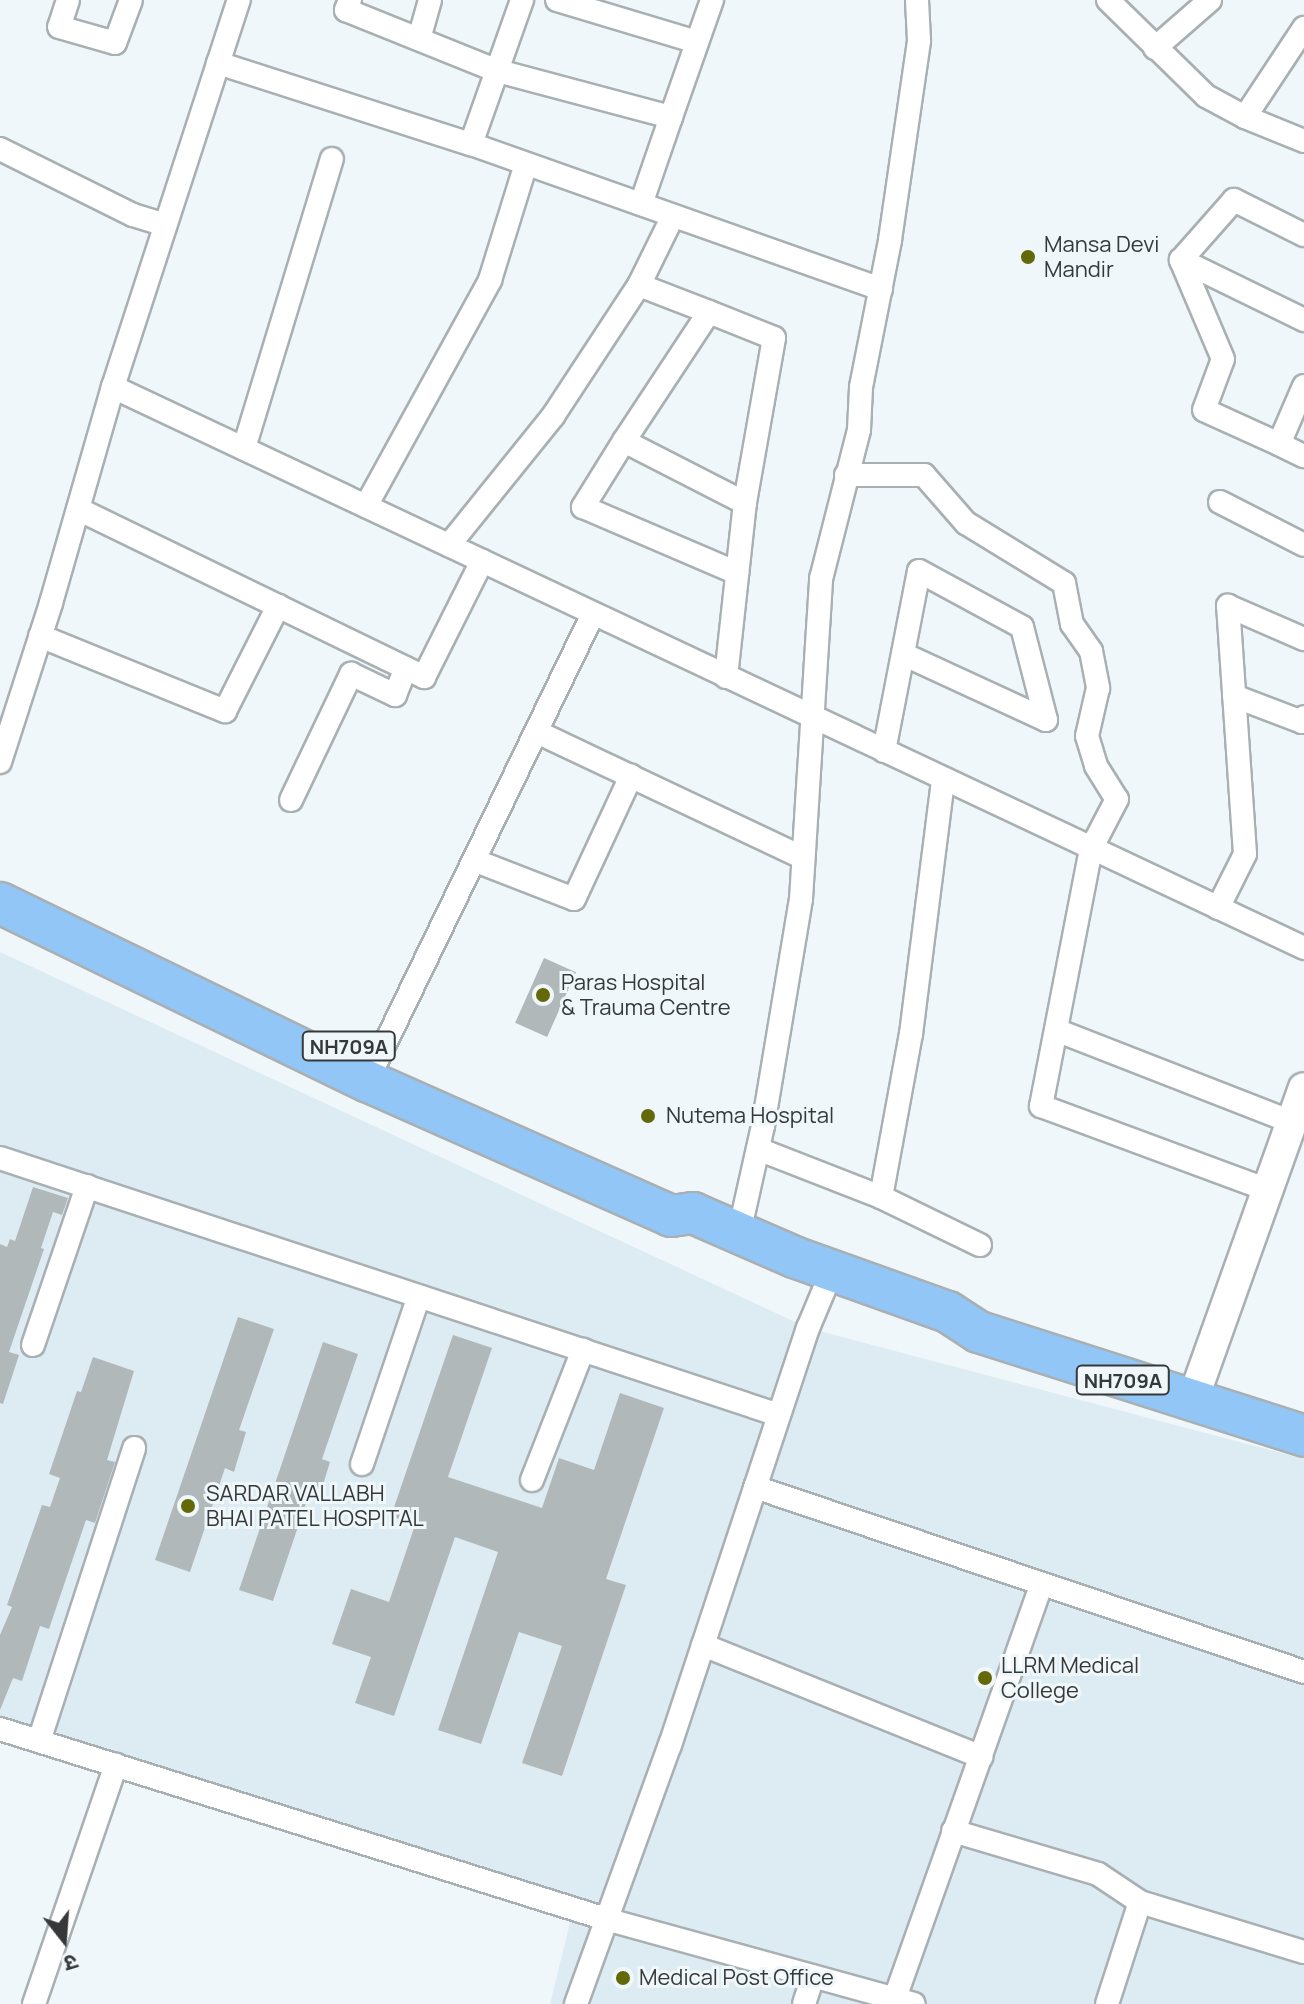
<!DOCTYPE html>
<html>
<head>
<meta charset="utf-8">
<style>
	body { margin:0 }
	#map { position:relative; width:1304px; height:2004px; overflow:hidden; background:#eff7fa; font-family:Manrope,"Noto Sans Devanagari",sans-serif }
	div>[style] { position:absolute }
	[style*='--x'] { left:calc(var(--x)*1px); top:calc(var(--y)*1px); width:calc(var(--w)*1px); rotate:calc(var(--a)*1deg) }
	.built>* { inset:0; background:#ddecf3 }
	.building>* { inset:0; background:#b0b8b9; transform-origin:0 0 }
	.roads { filter:drop-shadow(2px 0 #a9b0b3) drop-shadow(-2px 0 #a9b0b3) drop-shadow(0 2px #a9b0b3) drop-shadow(0 -2px #a9b0b3) }
	.street>* { height:22px; margin:-11px; padding:0 11px; transform-origin:11px; border-radius:11px; background:#fff }
	.secondary>* { height:30px; margin:-15px; padding:0 15px; transform-origin:15px; border-radius:15px; background:#fff }
	.highway>* { height:40px; margin:-20px; padding:0 20px; transform-origin:20px; border-radius:20px; background:#92c6f7 }
	.dots>* { width:22px; height:22px; translate:-50% -50%; box-sizing:border-box; border:4px solid #eff7fa; border-radius:50% }
	span { translate:-50% -50%; white-space:nowrap; text-align:center; line-height:1.15; -webkit-text-stroke:6px #eff7fa; paint-order:stroke }
	.shield-label span { padding:2px 6px; background:#eff7fa; border:2px solid; border-radius:6px; -webkit-text-stroke-width:0 }
	.shield-label { font-size:20px; color:#36393a; font-weight:700 }
	.poi-label { font-size:22px; color:#36393a }
	.left { translate:0 -50%; text-align:left }
	.north { position:absolute; left:24px; top:1900px; width:80px; height:80px; -webkit-text-stroke:6px #eff7fa; paint-order:stroke; rotate:163deg; font-size:22px; font-weight:700; line-height:32px; text-align:center; color:#36393a }
	.north::after { content:''; display:block; margin:auto; width:28px; height:36px; background:#36393a; clip-path:polygon(50% 0,100% 100%,50% 72%,0 100%) }
</style>
</head>
<body>
<div id="map">
	<div class="built">
		<i style="clip-path:polygon(0 952px,808px 1328px,1304px 1459px,1304px 2004px,550px 2004px,576px 1898px,0 1723px)"></i>
	</div>
	<div class="building">
		<i style="left:544px;top:958px;width:35px;height:71px;rotate:24deg"></i>
		<i style="clip-path:polygon(33px 1187px,68px 1198px,62px 1215px,53px 1212px,41px 1248px,44px 1249px,9px 1352px,19px 1355px,3px 1404px,0 1403px,0 1244px,7px 1247px,10px 1239px,15px 1241px)"></i>
		<i style="clip-path:polygon(238px 1317px,274px 1329px,239px 1430px,246px 1432px,234px 1472px,225px 1468px,190px 1572px,155px 1560px)"></i>
		<i style="clip-path:polygon(453px 1335px,492px 1348px,448px 1477px,542px 1508px,559px 1458px,594px 1470px,620px 1393px,664px 1408px,606px 1579px,626px 1585px,562px 1776px,522px 1763px,562px 1646px,519px 1632px,481px 1744px,438px 1730px,498px 1552px,455px 1537px,394px 1716px,355px 1703px,371px 1657px,332px 1644px,351px 1589px,389px 1602px,415px 1525px,391px 1516px)"></i>
		<i style="clip-path:polygon(323px 1342px,358px 1354px,322px 1459px,330px 1462px,318px 1501px,308px 1497px,273px 1601px,239px 1590px)"></i>
		<i style="clip-path:polygon(93px 1357px,134px 1371px,107px 1460px,115px 1462px,95px 1523px,86px 1520px,49px 1629px,40px 1626px,22px 1681px,13px 1678px,0 1710px,0 1635px,12px 1607px,7px 1605px,42px 1505px,50px 1507px,60px 1478px,49px 1474px,77px 1391px,81px 1392px)"></i>
	</div>
	<div class="roads">
		<div class="street">
			<i style="--x:68;--y:0;--w:28;--a:108"></i>
			<i style="--x:59;--y:27;--w:58;--a:15.9"></i>
			<i style="--x:115;--y:43;--w:46;--a:-69.6"></i>
			<i style="--x:350;--y:0;--w:11;--a:112"></i>
			<i style="--x:346;--y:10;--w:164;--a:21.9"></i>
			<i style="--x:498;--y:71;--w:179;--a:14.9"></i>
			<i style="--x:671;--y:117;--w:92;--a:109"></i>
			<i style="--x:557;--y:0;--w:146;--a:16.7"></i>
			<i style="--x:1108;--y:0;--w:137;--a:44.4"></i>
			<i style="--x:1206;--y:96;--w:44;--a:28.3"></i>
			<i style="--x:1245;--y:117;--w:64;--a:22.1"></i>
			<i style="--x:419;--y:39;--w:41;--a:-74.2"></i>
			<i style="--x:1155;--y:48;--w:73;--a:-41.1"></i>
			<i style="--x:218;--y:63;--w:266;--a:17.8"></i>
			<i style="--x:471;--y:144;--w:435;--a:19.5"></i>
			<i style="--x:671;--y:117;--w:124;--a:-70.7"></i>
			<i style="--x:1245;--y:117;--w:107;--a:-56.5"></i>
			<i style="--x:471;--y:144;--w:153;--a:-70.5"></i>
			<i style="--x:0;--y:149;--w:148;--a:26.4"></i>
			<i style="--x:133;--y:215;--w:34;--a:17"></i>
			<i style="--x:673;--y:216;--w:77;--a:116.2"></i>
			<i style="--x:639;--y:285;--w:75;--a:21.1"></i>
			<i style="--x:1181;--y:260;--w:137;--a:26"></i>
			<i style="--x:1304;--y:386;--w:63;--a:113.3"></i>
			<i style="--x:1279;--y:444;--w:28;--a:26"></i>
			<i style="--x:113;--y:387;--w:1317;--a:25.22"></i>
			<i style="--x:624;--y:441;--w:154;--a:-56.6"></i>
			<i style="--x:709;--y:312;--w:70;--a:21.8"></i>
			<i style="--x:774;--y:338;--w:168;--a:100"></i>
			<i style="--x:1279;--y:444;--w:82;--a:-155.6"></i>
			<i style="--x:1204;--y:410;--w:54;--a:-69.6"></i>
			<i style="--x:1223;--y:359;--w:108;--a:-113"></i>
			<i style="--x:1181;--y:260;--w:80;--a:-48.5"></i>
			<i style="--x:1234;--y:200;--w:78;--a:26.6"></i>
			<i style="--x:244;--y:448;--w:302;--a:-73.1"></i>
			<i style="--x:846;--y:475;--w:78;--a:0"></i>
			<i style="--x:924;--y:475;--w:64;--a:48.8"></i>
			<i style="--x:966;--y:523;--w:115;--a:31.5"></i>
			<i style="--x:1064;--y:583;--w:42;--a:79"></i>
			<i style="--x:1072;--y:624;--w:33;--a:55"></i>
			<i style="--x:1091;--y:651;--w:38;--a:79"></i>
			<i style="--x:1098;--y:688;--w:49;--a:102.9"></i>
			<i style="--x:1087;--y:736;--w:31;--a:73"></i>
			<i style="--x:1096;--y:766;--w:39;--a:58"></i>
			<i style="--x:1117;--y:799;--w:56;--a:117.5"></i>
			<i style="--x:1091;--y:849;--w:262;--a:101"></i>
			<i style="--x:1041;--y:1106;--w:242;--a:20.3"></i>
			<i style="--x:1220;--y:502;--w:94;--a:27.1"></i>
			<i style="--x:366;--y:506;--w:258;--a:-61.2"></i>
			<i style="--x:490;--y:280;--w:121;--a:-72.8"></i>
			<i style="--x:78;--y:509;--w:385;--a:25.9"></i>
			<i style="--x:424;--y:677;--w:130;--a:-63.4"></i>
			<i style="--x:449;--y:545;--w:166;--a:-51.1"></i>
			<i style="--x:553;--y:416;--w:157;--a:-56.7"></i>
			<i style="--x:40;--y:636;--w:200;--a:22.1"></i>
			<i style="--x:225;--y:711;--w:118;--a:-63.2"></i>
			<i style="--x:726;--y:677;--w:175;--a:-83.8"></i>
			<i style="--x:745;--y:503;--w:136;--a:-152.9"></i>
			<i style="--x:624;--y:441;--w:78;--a:121.8"></i>
			<i style="--x:583;--y:507;--w:168;--a:23.2"></i>
			<i style="--x:1234;--y:696;--w:73;--a:20.9"></i>
			<i style="--x:1302;--y:722;--w:5;--a:-68"></i>
			<i style="--x:537;--y:732;--w:294;--a:25.3"></i>
			<i style="--x:884;--y:751;--w:183;--a:-79"></i>
			<i style="--x:919;--y:571;--w:117;--a:28.5"></i>
			<i style="--x:1022;--y:627;--w:96;--a:75.5"></i>
			<i style="--x:1046;--y:720;--w:157;--a:-155.2"></i>
			<i style="--x:0;--y:762;--w:167;--a:-72.2"></i>
			<i style="--x:51;--y:603;--w:225;--a:-74"></i>
			<i style="--x:113;--y:387;--w:407;--a:-72"></i>
			<i style="--x:291;--y:800;--w:140;--a:-64.5"></i>
			<i style="--x:351;--y:674;--w:49;--a:25.5"></i>
			<i style="--x:395;--y:695;--w:29;--a:-68"></i>
			<i style="--x:476;--y:861;--w:105;--a:21.2"></i>
			<i style="--x:574;--y:899;--w:136;--a:-65.1"></i>
			<i style="--x:1218;--y:908;--w:60;--a:-63.4"></i>
			<i style="--x:1245;--y:854;--w:249;--a:-93.9"></i>
			<i style="--x:1228;--y:606;--w:83;--a:23.5"></i>
			<i style="--x:1056;--y:1030;--w:253;--a:21.3"></i>
			<i style="--x:367;--y:1081;--w:519;--a:-64.18"></i>
			<i style="--x:758;--y:1149;--w:132;--a:21.3"></i>
			<i style="--x:881;--y:1197;--w:110;--a:25.9"></i>
			<i style="--x:0;--y:1158;--w:820;--a:18.26"></i>
			<i style="--x:881;--y:1197;--w:166;--a:-79.6"></i>
			<i style="--x:911;--y:1034;--w:257;--a:-82.8"></i>
			<i style="--x:739;--y:1233;--w:110;--a:-77.4"></i>
			<i style="--x:763;--y:1126;--w:230;--a:-80.5"></i>
			<i style="--x:801;--y:899;--w:321;--a:-86.4"></i>
			<i style="--x:821;--y:579;--w:154;--a:-75.7"></i>
			<i style="--x:859;--y:430;--w:43;--a:-87.3"></i>
			<i style="--x:861;--y:387;--w:150;--a:-78.8"></i>
			<i style="--x:890;--y:240;--w:202;--a:-81.7"></i>
			<i style="--x:919;--y:40;--w:40;--a:-92.9"></i>
			<i style="--x:33;--y:1345;--w:168;--a:-71.2"></i>
			<i style="--x:362;--y:1464;--w:177;--a:-71.3"></i>
			<i style="--x:532;--y:1480;--w:140;--a:-68.6"></i>
			<i style="--x:755;--y:1487;--w:579;--a:18.62"></i>
			<i style="--x:703;--y:1645;--w:300;--a:21.9"></i>
			<i style="--x:0;--y:1729;--w:638;--a:17.41"></i>
			<i style="--x:609;--y:1920;--w:316;--a:15.4"></i>
			<i style="--x:39;--y:1741;--w:308;--a:-72"></i>
			<i style="--x:953;--y:1831;--w:151;--a:16.5"></i>
			<i style="--x:1098;--y:1874;--w:50;--a:33.7"></i>
			<i style="--x:1140;--y:1902;--w:171;--a:17"></i>
			<i style="--x:895;--y:1998;--w:439;--a:-70.5"></i>
			<i style="--x:34;--y:2004;--w:253;--a:-71.1"></i>
			<i style="--x:576;--y:2004;--w:276;--a:-70.1"></i>
			<i style="--x:670;--y:1745;--w:439;--a:-71.7"></i>
			<i style="--x:808;--y:1328;--w:62;--a:-67.2"></i>
			<i style="--x:804;--y:2004;--w:29;--a:-72"></i>
			<i style="--x:1107;--y:2004;--w:107;--a:-72.1"></i>
		</div>
		<div class="secondary">
			<i style="--x:1192;--y:1402;--w:333;--a:-70.4"></i>
		</div>
		<div class="highway">
			<i style="--x:0;--y:903;--w:408;--a:25.9"></i>
			<i style="--x:367;--y:1081;--w:333;--a:23.9"></i>
			<i style="--x:671;--y:1216;--w:22;--a:-8"></i>
			<i style="--x:693;--y:1213;--w:110;--a:23.5"></i>
			<i style="--x:794;--y:1257;--w:164;--a:19.7"></i>
			<i style="--x:948;--y:1312;--w:37;--a:33"></i>
			<i style="--x:979;--y:1332;--w:341;--a:17.7"></i>
		</div>
	</div>
	<div class="dots">
		<i style="left:1028px;top:257px;background:#636808"></i>
		<i style="left:543px;top:995px;background:#636808"></i>
		<i style="left:648px;top:1116px;background:#636808"></i>
		<i style="left:188px;top:1506px;background:#636808"></i>
		<i style="left:985px;top:1678px;background:#636808"></i>
		<i style="left:623px;top:1978px;background:#636808"></i>
	</div>
	<div class="shield-label">
		<span style="left:349px;top:1046px">NH709A</span>
		<span style="left:1123px;top:1380px">NH709A</span>
	</div>
	<div class="poi-label">
		<span class="left" style="left:1044px;top:257px">Mansa Devi<br>Mandir</span>
		<span class="left" style="left:561px;top:995px">Paras Hospital<br>&amp; Trauma Centre</span>
		<span class="left" style="left:666px;top:1116px">Nutema Hospital</span>
		<span class="left" style="left:206px;top:1506px">SARDAR VALLABH<br>BHAI PATEL HOSPITAL</span>
		<span class="left" style="left:1001px;top:1678px">LLRM Medical<br>College</span>
		<span class="left" style="left:639px;top:1978px">Medical Post Office</span>
	</div>
	<div class="north">उ</div>
</div>
</body>
</html>
